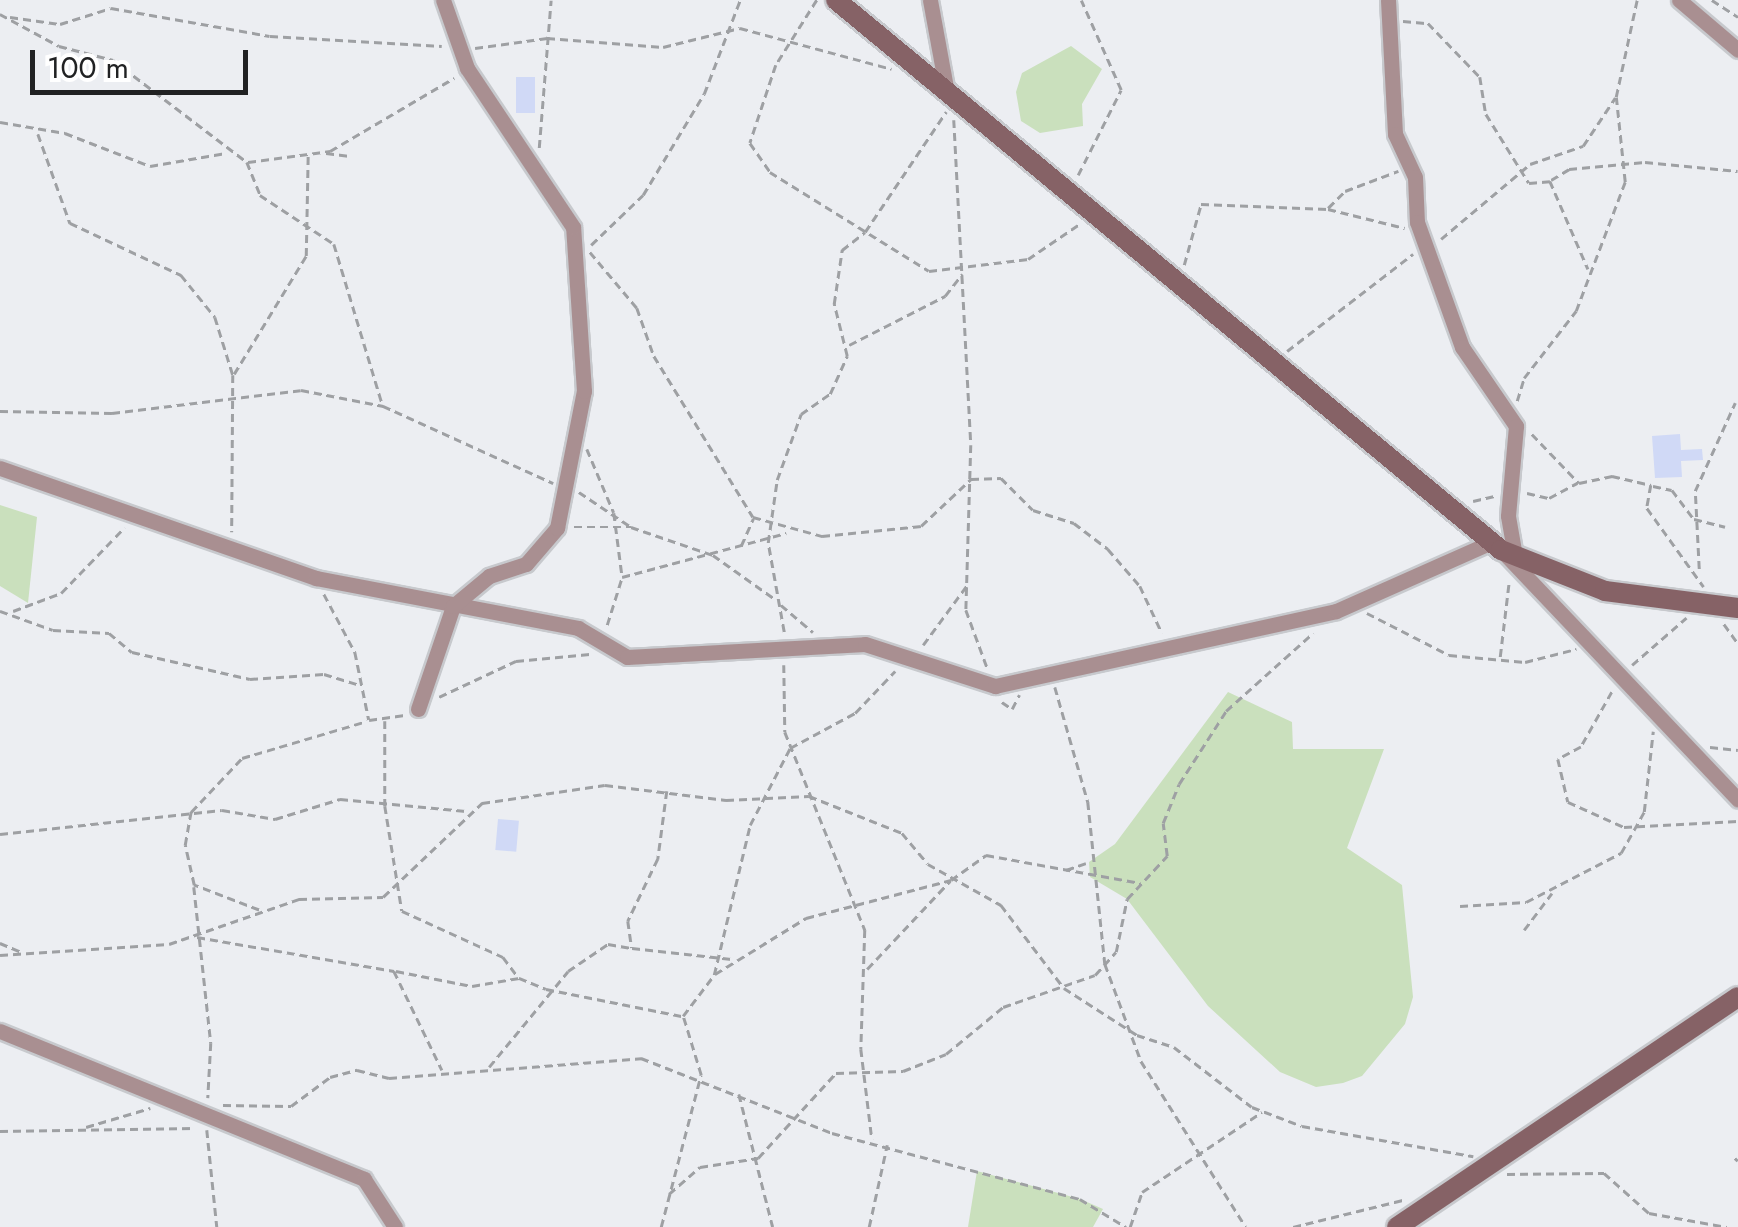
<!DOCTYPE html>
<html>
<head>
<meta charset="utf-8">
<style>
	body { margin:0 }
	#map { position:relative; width:1738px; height:1227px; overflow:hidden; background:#eceef2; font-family:Jost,sans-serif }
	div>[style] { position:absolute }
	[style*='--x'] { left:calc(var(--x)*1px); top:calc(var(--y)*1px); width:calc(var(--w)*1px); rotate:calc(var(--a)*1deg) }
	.green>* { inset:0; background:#cae0bd }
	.building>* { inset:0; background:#d0d9f6; transform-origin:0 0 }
	.path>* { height:2.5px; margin-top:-1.25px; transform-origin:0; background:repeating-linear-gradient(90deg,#9ea0a3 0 8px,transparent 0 13px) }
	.roads { filter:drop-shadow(2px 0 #c7c9cd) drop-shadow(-2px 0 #c7c9cd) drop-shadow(0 2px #c7c9cd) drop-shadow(0 -2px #c7c9cd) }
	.street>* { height:15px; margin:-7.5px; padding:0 7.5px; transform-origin:7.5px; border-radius:7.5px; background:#a98f91 }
	.secondary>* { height:20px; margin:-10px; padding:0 10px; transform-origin:10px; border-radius:10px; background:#866266 }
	span { translate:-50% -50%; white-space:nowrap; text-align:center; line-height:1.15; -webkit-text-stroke:9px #fff; paint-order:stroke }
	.scale { position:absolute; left:30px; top:50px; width:218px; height:45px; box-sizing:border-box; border:5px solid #212223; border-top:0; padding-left:12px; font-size:30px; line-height:35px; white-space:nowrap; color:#212223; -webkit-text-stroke:8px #fff; paint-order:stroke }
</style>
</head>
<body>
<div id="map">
	<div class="green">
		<i style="clip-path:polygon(1071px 46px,1102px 69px,1082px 104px,1083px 126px,1040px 133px,1021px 121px,1016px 92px,1022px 73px)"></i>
		<i style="clip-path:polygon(0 505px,37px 517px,28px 603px,0 586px)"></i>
		<i style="clip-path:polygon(1228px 692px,1292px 722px,1293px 749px,1384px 749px,1347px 848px,1402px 885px,1413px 997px,1405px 1024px,1362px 1076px,1343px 1083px,1316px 1087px,1280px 1072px,1208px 1006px,1127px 899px,1090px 877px,1089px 862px,1115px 844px)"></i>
		<i style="clip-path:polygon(977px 1171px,1080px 1199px,1103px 1209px,1093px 1227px,968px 1227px)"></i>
	</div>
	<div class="building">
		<i style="left:516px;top:77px;width:19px;height:36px"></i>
		<i style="clip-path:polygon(1680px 434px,1681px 450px,1702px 449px,1703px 460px,1681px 461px,1682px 477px,1655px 478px,1652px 436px)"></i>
		<i style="left:498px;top:819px;width:21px;height:31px;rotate:5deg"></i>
	</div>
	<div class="path">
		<i style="--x:817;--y:0;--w:77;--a:122.2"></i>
		<i style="--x:776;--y:65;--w:82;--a:108.4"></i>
		<i style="--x:750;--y:143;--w:35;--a:55"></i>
		<i style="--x:770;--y:172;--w:187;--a:31.9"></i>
		<i style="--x:929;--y:271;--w:100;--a:-6.9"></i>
		<i style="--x:1028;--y:259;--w:64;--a:-34.2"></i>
		<i style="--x:1712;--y:0;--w:31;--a:33"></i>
		<i style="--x:0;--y:14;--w:67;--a:28.5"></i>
		<i style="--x:59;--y:46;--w:56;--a:14.5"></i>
		<i style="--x:113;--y:60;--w:168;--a:37.3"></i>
		<i style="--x:247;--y:162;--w:35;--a:68"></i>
		<i style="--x:260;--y:195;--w:89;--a:33.5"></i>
		<i style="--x:334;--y:244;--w:169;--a:73.2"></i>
		<i style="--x:10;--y:17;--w:50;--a:8"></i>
		<i style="--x:60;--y:24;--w:53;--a:-17.4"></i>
		<i style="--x:111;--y:8;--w:161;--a:10"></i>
		<i style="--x:270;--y:36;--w:172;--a:3.3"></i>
		<i style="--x:1403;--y:21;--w:25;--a:5"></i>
		<i style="--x:1428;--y:23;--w:75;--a:46.1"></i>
		<i style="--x:1480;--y:77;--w:37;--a:81"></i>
		<i style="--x:1486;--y:114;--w:81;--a:58.1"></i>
		<i style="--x:1529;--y:183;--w:21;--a:-5"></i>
		<i style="--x:1550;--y:181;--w:96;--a:66.6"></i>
		<i style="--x:475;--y:48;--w:73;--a:-7.9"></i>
		<i style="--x:547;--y:38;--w:116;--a:4.4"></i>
		<i style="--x:663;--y:47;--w:79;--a:-13.9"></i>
		<i style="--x:740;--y:28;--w:157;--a:15.1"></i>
		<i style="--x:954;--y:120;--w:325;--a:87"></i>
		<i style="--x:971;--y:445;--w:165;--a:91.7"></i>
		<i style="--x:966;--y:610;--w:61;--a:69.8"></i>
		<i style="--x:0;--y:122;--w:66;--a:9.6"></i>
		<i style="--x:65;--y:133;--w:91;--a:21.2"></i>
		<i style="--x:150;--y:166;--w:77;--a:-9.7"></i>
		<i style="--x:38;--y:134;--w:95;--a:70.2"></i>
		<i style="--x:70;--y:223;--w:123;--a:25.1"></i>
		<i style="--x:181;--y:275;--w:54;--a:51"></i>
		<i style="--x:215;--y:317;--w:61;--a:72.8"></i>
		<i style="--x:233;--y:375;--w:157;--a:90.4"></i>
		<i style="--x:539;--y:148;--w:148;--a:-85.4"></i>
		<i style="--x:326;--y:153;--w:26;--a:7"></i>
		<i style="--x:248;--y:162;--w:83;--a:-7.6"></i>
		<i style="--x:330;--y:151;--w:144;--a:-30.5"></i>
		<i style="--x:1078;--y:175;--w:95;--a:-63.2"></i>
		<i style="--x:1121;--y:90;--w:98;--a:-114"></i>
		<i style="--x:1551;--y:180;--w:21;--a:-31"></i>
		<i style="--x:1569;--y:169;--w:76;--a:-5.3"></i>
		<i style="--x:1645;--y:162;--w:93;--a:5.5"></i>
		<i style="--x:1328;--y:208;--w:24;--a:-45"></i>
		<i style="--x:1345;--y:191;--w:57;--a:-20.7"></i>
		<i style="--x:1441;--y:239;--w:116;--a:-40.1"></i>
		<i style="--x:1530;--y:164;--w:56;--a:-18.8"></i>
		<i style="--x:1583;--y:146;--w:58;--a:-56.3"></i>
		<i style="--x:591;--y:245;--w:72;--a:-43.9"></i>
		<i style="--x:643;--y:195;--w:118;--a:-58.9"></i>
		<i style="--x:704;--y:94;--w:101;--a:-69"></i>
		<i style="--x:590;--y:252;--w:73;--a:50"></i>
		<i style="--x:637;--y:308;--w:51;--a:70.5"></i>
		<i style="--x:654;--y:356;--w:189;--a:58.4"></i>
		<i style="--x:753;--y:517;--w:72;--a:15.4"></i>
		<i style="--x:822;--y:536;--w:100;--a:-5.8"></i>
		<i style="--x:921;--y:526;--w:69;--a:-43.2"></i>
		<i style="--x:971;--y:479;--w:30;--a:-2"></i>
		<i style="--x:1001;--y:478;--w:45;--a:45"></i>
		<i style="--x:1033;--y:510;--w:43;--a:17.6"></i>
		<i style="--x:1074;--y:523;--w:43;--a:37.4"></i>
		<i style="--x:1108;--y:549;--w:49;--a:49.1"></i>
		<i style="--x:1140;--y:586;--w:52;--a:64.9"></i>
		<i style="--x:1184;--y:265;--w:63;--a:-74.4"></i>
		<i style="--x:1201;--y:204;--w:127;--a:2.3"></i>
		<i style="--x:1328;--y:209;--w:79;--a:13.9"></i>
		<i style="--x:849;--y:345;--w:108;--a:-27"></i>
		<i style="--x:945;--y:296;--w:28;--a:-52"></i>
		<i style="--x:1287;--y:351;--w:159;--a:-37.6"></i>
		<i style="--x:234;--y:374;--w:138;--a:-58.6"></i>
		<i style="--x:306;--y:256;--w:102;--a:-88.9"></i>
		<i style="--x:1517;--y:401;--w:24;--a:-73"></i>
		<i style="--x:1524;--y:378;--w:85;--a:-52.2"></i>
		<i style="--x:1576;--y:311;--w:138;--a:-69.2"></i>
		<i style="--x:1625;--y:182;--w:85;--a:-96"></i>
		<i style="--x:1616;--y:97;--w:99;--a:-77.8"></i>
		<i style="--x:0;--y:411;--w:112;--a:1"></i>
		<i style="--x:112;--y:413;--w:190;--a:-6.9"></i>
		<i style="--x:301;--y:390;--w:84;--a:11"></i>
		<i style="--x:383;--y:406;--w:187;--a:24.4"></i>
		<i style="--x:1532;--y:434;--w:68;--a:46.2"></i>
		<i style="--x:1579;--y:483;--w:34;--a:-12"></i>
		<i style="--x:1612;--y:476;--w:40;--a:13"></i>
		<i style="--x:1651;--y:485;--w:23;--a:100"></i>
		<i style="--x:1647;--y:508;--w:97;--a:54.2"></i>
		<i style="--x:587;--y:449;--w:69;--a:67.1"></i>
		<i style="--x:614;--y:513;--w:63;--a:82.6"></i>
		<i style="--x:1653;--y:486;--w:19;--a:12"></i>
		<i style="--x:1672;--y:490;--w:36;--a:53"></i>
		<i style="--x:1694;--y:519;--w:32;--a:14"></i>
		<i style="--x:579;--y:492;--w:63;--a:33.9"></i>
		<i style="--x:631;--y:527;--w:87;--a:18.9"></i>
		<i style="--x:713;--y:555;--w:76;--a:35.4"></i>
		<i style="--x:1527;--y:493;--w:23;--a:13"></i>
		<i style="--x:1549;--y:498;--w:32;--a:-28"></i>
		<i style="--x:1473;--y:501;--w:22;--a:-13"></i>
		<i style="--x:574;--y:527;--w:57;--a:0"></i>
		<i style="--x:741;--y:546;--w:30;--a:-66"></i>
		<i style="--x:1699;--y:569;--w:78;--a:-92.9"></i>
		<i style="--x:1695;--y:491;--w:97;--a:-65.6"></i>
		<i style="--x:324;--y:594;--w:66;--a:61.9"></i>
		<i style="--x:355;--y:652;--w:69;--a:78.4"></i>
		<i style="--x:369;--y:720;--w:36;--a:-8"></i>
		<i style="--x:781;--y:605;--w:42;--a:40.2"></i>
		<i style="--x:0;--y:611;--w:56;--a:19.7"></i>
		<i style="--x:53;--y:630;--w:56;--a:3.1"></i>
		<i style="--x:109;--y:633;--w:30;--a:40"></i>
		<i style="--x:132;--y:652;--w:121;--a:12.9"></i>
		<i style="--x:250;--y:679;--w:74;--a:-3.9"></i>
		<i style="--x:324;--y:674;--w:38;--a:17"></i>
		<i style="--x:13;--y:611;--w:51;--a:-20.6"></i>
		<i style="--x:61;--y:593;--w:91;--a:-45.9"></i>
		<i style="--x:1367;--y:613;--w:92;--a:27.1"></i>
		<i style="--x:1449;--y:655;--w:76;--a:5.3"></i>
		<i style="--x:1525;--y:662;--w:53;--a:-14.3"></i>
		<i style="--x:1724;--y:624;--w:24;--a:54"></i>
		<i style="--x:607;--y:625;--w:50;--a:-72.6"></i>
		<i style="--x:622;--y:577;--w:170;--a:-15"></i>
		<i style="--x:784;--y:632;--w:90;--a:-100.2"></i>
		<i style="--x:768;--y:543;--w:64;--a:-81.9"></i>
		<i style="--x:777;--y:480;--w:70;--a:-70"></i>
		<i style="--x:801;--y:414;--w:35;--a:-35"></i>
		<i style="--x:830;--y:394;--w:42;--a:-65.9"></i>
		<i style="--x:847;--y:356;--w:54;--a:-104"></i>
		<i style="--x:834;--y:304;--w:55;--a:-81.6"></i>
		<i style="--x:842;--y:250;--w:29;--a:-38"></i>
		<i style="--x:865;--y:232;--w:145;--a:-56"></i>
		<i style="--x:923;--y:645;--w:76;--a:-53.6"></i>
		<i style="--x:1500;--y:657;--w:77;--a:-83.2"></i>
		<i style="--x:784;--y:665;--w:67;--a:89.1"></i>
		<i style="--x:785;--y:732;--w:214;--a:68"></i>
		<i style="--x:865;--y:930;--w:119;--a:91.9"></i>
		<i style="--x:861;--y:1049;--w:91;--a:83"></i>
		<i style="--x:1632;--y:665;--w:72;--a:-41"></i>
		<i style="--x:1055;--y:687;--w:120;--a:74"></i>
		<i style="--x:1088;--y:802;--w:163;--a:84"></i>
		<i style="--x:1105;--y:964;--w:103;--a:69.6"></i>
		<i style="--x:1141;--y:1061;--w:196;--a:57.7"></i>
		<i style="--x:1612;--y:692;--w:63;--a:119.4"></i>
		<i style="--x:1581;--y:747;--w:26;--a:152"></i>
		<i style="--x:1558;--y:759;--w:44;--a:76.9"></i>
		<i style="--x:1568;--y:802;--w:61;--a:24.1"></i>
		<i style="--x:1624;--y:827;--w:114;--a:-3"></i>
		<i style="--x:439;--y:697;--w:85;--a:-25.1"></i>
		<i style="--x:516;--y:661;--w:74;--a:-5.4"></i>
		<i style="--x:1002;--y:702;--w:12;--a:35"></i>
		<i style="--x:1012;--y:709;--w:16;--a:-63"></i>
		<i style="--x:385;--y:721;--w:85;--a:90"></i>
		<i style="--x:385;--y:806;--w:106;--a:80.8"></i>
		<i style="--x:402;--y:911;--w:111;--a:24.5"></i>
		<i style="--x:503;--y:957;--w:26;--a:53"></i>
		<i style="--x:519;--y:978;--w:29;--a:22"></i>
		<i style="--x:546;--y:989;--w:138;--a:11.3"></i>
		<i style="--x:1710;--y:747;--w:28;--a:6"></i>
		<i style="--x:667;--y:791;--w:69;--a:97.5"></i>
		<i style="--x:658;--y:859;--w:69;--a:115.8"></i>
		<i style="--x:628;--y:921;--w:27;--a:82"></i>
		<i style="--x:632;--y:948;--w:100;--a:6.3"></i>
		<i style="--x:0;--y:834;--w:223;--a:-6.2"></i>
		<i style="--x:222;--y:810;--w:54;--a:9.6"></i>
		<i style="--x:275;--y:819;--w:68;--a:-17.1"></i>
		<i style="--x:340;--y:799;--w:129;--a:5.4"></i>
		<i style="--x:1066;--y:870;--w:21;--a:-19"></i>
		<i style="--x:194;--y:887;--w:157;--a:83.8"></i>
		<i style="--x:211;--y:1043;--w:55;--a:93.1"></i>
		<i style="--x:1460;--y:906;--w:66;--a:-3.5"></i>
		<i style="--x:1526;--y:902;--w:107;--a:-27.3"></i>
		<i style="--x:1621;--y:853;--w:47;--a:-60.7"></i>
		<i style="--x:1644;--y:812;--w:81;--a:-83.6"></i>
		<i style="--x:259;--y:910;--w:70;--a:-159"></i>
		<i style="--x:194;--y:885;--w:41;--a:-102.7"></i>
		<i style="--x:185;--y:845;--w:34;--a:-80"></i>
		<i style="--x:191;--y:812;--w:74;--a:-46.6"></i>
		<i style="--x:242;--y:758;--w:130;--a:-16.5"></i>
		<i style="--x:1524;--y:930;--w:46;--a:-52.9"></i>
		<i style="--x:197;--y:937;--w:200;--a:9.8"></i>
		<i style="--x:394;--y:971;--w:110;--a:64.1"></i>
		<i style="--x:0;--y:943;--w:23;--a:23"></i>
		<i style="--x:0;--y:955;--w:169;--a:-3.7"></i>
		<i style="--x:169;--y:944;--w:138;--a:-19.1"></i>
		<i style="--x:299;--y:899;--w:84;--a:-1.4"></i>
		<i style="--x:383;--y:897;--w:137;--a:-43.5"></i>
		<i style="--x:482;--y:803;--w:124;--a:-8.3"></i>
		<i style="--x:605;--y:785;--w:122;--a:7.1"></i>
		<i style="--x:726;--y:800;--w:83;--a:-2.8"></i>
		<i style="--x:809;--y:796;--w:100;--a:21.7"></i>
		<i style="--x:902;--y:833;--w:40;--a:50"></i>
		<i style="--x:928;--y:864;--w:84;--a:29.3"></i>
		<i style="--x:1001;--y:905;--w:104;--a:52.8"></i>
		<i style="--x:1064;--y:988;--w:87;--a:32.8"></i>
		<i style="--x:1137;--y:1035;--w:39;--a:18"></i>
		<i style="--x:1174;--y:1047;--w:98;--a:37.6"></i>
		<i style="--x:1252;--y:1107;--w:53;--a:20.8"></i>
		<i style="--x:1302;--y:1126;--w:174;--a:10"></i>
		<i style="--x:867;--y:969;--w:121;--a:-46.7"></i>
		<i style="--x:396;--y:971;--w:77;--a:11.2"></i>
		<i style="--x:472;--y:986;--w:48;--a:-9.7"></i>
		<i style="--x:715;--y:974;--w:107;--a:-31.6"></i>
		<i style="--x:806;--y:918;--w:150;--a:-14.7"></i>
		<i style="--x:951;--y:880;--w:43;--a:-35.5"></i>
		<i style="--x:986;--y:855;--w:157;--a:10.3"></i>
		<i style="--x:489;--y:1067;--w:124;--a:-50.5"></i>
		<i style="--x:568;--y:971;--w:48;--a:-34"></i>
		<i style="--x:608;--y:944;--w:22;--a:10"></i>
		<i style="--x:739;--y:1094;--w:137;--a:75.7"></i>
		<i style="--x:223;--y:1105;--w:68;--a:0.8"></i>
		<i style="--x:291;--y:1106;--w:49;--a:-36.6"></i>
		<i style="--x:330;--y:1077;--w:28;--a:-15"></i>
		<i style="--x:357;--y:1070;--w:33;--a:14"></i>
		<i style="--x:389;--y:1078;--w:253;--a:-4.5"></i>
		<i style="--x:641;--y:1058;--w:205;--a:21.4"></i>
		<i style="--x:832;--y:1133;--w:257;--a:14.9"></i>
		<i style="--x:1080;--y:1199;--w:54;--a:31.3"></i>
		<i style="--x:86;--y:1127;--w:67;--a:-16.5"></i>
		<i style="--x:207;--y:1130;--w:98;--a:84.1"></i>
		<i style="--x:0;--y:1131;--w:195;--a:-0.9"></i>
		<i style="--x:1735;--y:1158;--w:4;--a:45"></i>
		<i style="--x:1507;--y:1174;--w:97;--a:-0.6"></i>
		<i style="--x:1604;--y:1173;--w:60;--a:41.6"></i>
		<i style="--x:1649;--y:1213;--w:79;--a:10.2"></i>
		<i style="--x:669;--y:1194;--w:41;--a:-41.1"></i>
		<i style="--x:700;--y:1167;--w:59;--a:-8.8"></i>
		<i style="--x:758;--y:1158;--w:115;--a:-47.5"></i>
		<i style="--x:836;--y:1073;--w:67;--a:-1.7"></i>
		<i style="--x:903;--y:1071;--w:46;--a:-21.6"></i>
		<i style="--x:946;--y:1054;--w:74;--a:-39.5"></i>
		<i style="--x:1003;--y:1007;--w:97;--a:-19.2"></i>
		<i style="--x:1095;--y:975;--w:31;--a:-48"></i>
		<i style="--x:1116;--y:952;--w:54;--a:-78.3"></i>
		<i style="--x:1127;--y:899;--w:59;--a:-47.1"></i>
		<i style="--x:1167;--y:856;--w:33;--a:-97"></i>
		<i style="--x:1163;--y:823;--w:42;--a:-67.7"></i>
		<i style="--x:1179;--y:784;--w:87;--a:-57.2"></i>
		<i style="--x:1226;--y:711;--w:117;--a:-41.9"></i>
		<i style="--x:661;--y:1227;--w:157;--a:-75.3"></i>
		<i style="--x:701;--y:1075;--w:62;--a:-107"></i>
		<i style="--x:683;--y:1016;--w:51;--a:-52.9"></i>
		<i style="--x:714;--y:975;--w:154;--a:-76.5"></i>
		<i style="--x:750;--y:825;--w:87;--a:-62.5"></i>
		<i style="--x:790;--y:748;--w:74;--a:-28.3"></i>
		<i style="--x:855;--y:713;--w:58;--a:-46.4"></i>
		<i style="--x:869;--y:1227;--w:84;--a:-77.6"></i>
		<i style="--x:1130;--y:1227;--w:37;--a:-71"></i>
		<i style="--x:1142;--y:1192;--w:144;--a:-33.7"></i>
		<i style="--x:1293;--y:1227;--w:113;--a:-13.8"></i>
	</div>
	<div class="roads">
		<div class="street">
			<i style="--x:930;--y:0;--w:95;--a:79.6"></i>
			<i style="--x:1388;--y:0;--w:134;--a:87"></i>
			<i style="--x:1395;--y:134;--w:47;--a:65.1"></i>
			<i style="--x:1415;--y:177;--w:45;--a:87.5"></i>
			<i style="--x:1417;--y:222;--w:133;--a:70.2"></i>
			<i style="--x:1462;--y:347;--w:96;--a:55.6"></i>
			<i style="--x:1516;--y:426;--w:90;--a:95.1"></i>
			<i style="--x:1508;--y:516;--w:41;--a:80.1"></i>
			<i style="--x:1679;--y:0;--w:77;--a:40.3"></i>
			<i style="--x:0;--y:468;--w:335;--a:19.2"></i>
			<i style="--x:316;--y:578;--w:267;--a:10.8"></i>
			<i style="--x:578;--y:628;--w:57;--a:30.6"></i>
			<i style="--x:627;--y:657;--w:238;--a:-3.1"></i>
			<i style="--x:865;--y:644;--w:137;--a:17.9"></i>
			<i style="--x:995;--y:686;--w:349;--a:-12.4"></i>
			<i style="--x:1336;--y:611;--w:171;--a:-23.9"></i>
			<i style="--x:1504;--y:553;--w:340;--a:46.5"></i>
			<i style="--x:418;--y:709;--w:109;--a:-71.2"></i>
			<i style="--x:453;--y:606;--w:47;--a:-39.8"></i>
			<i style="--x:489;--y:576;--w:39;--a:-18"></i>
			<i style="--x:526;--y:564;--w:48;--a:-49.3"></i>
			<i style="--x:557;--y:528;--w:140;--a:-78.9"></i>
			<i style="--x:584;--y:391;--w:164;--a:-93.8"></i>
			<i style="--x:573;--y:227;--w:191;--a:-123.7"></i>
			<i style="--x:467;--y:68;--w:72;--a:-109.4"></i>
			<i style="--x:0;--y:1031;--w:393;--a:22.1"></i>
			<i style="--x:364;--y:1179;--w:57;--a:57.1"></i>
		</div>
		<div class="secondary">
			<i style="--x:836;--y:0;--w:863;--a:39.59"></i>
			<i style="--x:1501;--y:550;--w:112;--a:21.5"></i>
			<i style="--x:1605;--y:591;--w:134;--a:7.3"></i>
			<i style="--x:1397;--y:1227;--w:411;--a:-34"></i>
		</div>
	</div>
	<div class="scale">100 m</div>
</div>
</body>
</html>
